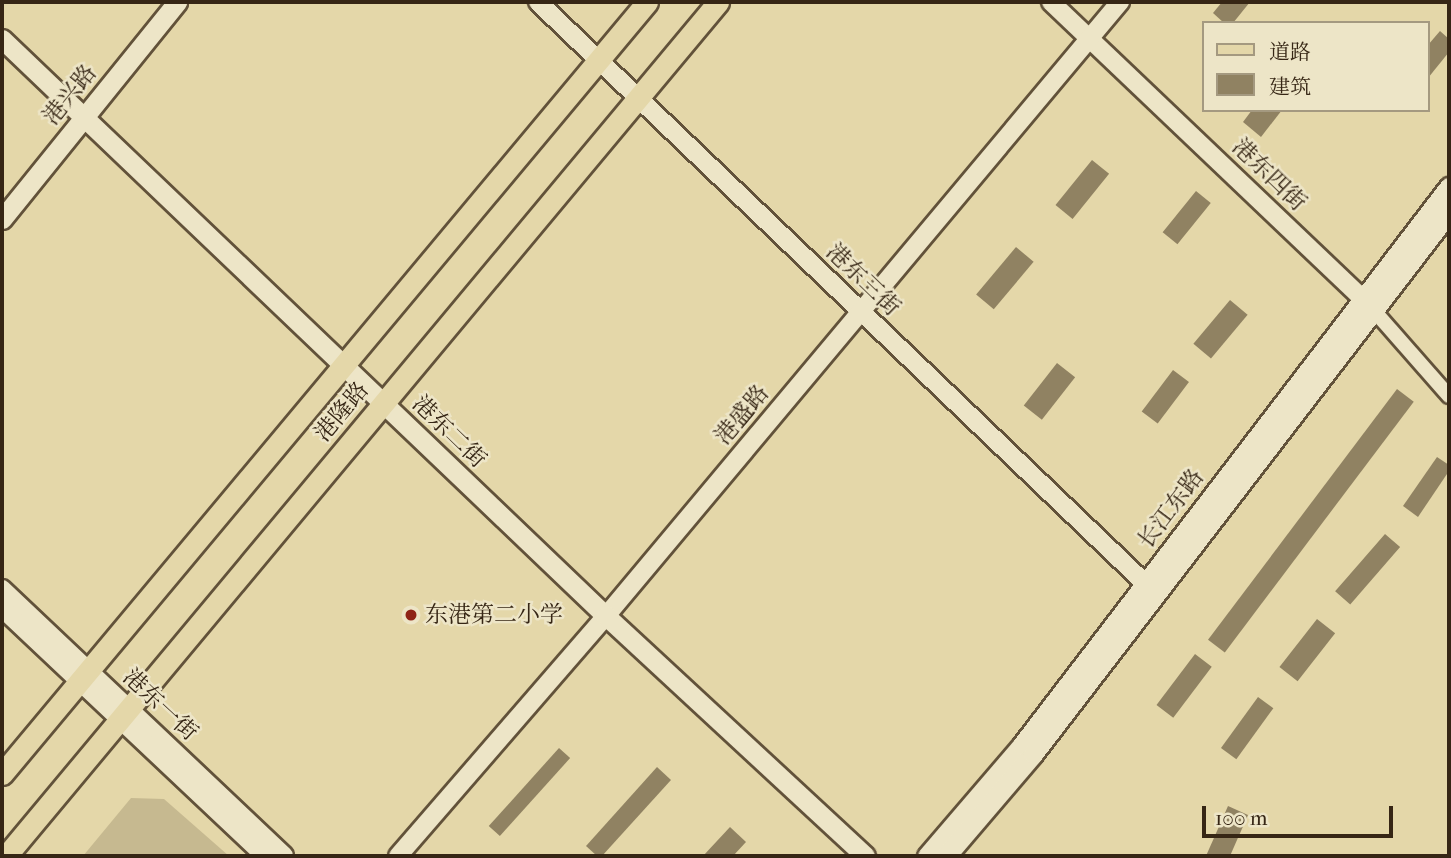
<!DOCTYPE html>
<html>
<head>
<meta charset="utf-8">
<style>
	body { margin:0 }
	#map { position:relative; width:1451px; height:858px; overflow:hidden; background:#e4d7a9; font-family:"IM FELL French Canon","Noto Serif SC",serif }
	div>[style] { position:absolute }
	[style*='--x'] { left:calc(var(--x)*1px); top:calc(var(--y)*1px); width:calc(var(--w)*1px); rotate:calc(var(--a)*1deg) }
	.green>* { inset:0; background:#c6b990 }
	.building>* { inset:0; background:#908262; transform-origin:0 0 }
	.roads { filter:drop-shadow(2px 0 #62523a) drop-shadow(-2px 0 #62523a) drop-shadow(0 2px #62523a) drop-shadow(0 -2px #62523a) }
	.minor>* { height:14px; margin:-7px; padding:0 7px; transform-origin:7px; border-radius:7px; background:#ede5c7 }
	.tertiary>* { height:18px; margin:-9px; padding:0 9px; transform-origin:9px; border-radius:9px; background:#ede5c7 }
	.secondary>* { height:19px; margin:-9.5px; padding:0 9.5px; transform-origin:9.5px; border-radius:9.5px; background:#ede5c7 }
	.primary>* { height:21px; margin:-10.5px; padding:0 10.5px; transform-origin:10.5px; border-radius:10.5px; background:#e4d7a9 }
	.dots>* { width:19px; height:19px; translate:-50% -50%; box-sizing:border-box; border:4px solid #ede5c7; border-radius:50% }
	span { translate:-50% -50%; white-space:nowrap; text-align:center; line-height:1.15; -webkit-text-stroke:5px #ede5c7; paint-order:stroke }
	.street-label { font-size:23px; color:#362615 }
	.poi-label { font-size:23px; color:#362615 }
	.left { translate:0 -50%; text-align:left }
	.frame { position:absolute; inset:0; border:4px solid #362615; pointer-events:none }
	.legend { position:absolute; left:1202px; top:21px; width:228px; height:91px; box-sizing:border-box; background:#ede5c7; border:2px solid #a49980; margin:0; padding:9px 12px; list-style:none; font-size:21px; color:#362615 }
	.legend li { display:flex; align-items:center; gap:14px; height:35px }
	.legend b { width:35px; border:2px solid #a49980 }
	.scale { position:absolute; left:1202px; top:806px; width:191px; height:32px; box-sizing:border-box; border:4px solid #362615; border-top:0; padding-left:9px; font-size:21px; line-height:24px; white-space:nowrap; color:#362615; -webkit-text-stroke:5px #ede5c7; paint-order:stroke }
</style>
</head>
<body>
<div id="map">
	<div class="green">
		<i style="clip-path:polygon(131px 798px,164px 799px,229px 856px,83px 856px)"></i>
	</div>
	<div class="building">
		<i style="clip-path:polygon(1222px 2px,1250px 2px,1233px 23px,1224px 23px,1213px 13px)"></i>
		<i style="clip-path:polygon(1440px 31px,1449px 39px,1449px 52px,1428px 78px,1428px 45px)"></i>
		<i style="clip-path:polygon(1252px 110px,1282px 110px,1261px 137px,1243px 122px)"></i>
		<i style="left:1092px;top:160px;width:22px;height:58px;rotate:39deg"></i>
		<i style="left:1196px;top:191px;width:19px;height:53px;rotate:39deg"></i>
		<i style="left:1016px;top:247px;width:23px;height:62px;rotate:40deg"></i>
		<i style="left:1230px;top:300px;width:23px;height:57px;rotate:40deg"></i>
		<i style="left:1057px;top:363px;width:23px;height:54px;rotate:38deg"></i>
		<i style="left:1173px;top:370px;width:20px;height:52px;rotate:37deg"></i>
		<i style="left:1397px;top:389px;width:21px;height:314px;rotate:37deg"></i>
		<i style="clip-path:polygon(1437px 457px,1449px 465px,1449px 471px,1418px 517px,1403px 506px)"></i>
		<i style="left:1385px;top:534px;width:20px;height:76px;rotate:41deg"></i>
		<i style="left:1317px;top:619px;width:23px;height:61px;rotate:38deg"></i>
		<i style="left:1195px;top:654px;width:21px;height:64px;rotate:37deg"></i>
		<i style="left:1258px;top:697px;width:19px;height:63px;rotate:36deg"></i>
		<i style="left:559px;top:748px;width:15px;height:105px;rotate:42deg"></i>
		<i style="clip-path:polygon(657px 767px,671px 780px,602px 856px,597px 856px,586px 846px)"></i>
		<i style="clip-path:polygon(1228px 806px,1248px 815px,1230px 856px,1206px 856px)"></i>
		<i style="clip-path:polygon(730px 827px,746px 842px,733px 856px,703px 856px)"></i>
	</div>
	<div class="roads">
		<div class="minor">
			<i style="--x:1369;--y:305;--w:121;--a:48.7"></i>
		</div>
		<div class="tertiary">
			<i style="--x:538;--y:2;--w:853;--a:43.76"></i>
			<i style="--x:1051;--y:2;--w:429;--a:43.6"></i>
			<i style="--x:2;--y:589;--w:388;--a:43.4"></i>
			<i style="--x:2;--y:608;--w:361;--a:43.3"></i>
			<i style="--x:398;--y:856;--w:318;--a:-49.1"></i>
			<i style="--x:606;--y:616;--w:801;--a:-50.07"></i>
		</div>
		<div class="secondary">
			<i style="--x:2;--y:39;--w:835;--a:43.69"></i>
			<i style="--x:606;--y:616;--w:353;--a:42.8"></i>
			<i style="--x:2;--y:219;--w:279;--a:-51.1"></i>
			<i style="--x:927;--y:856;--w:146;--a:-49.4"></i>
			<i style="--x:1022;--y:745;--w:703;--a:-52.58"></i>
			<i style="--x:946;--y:856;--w:134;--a:-49.5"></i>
			<i style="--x:1033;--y:754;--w:683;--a:-52.49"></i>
		</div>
		<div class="primary">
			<i style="--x:2;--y:774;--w:1006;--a:-50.12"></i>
			<i style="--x:6;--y:856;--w:1112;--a:-50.18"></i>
		</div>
	</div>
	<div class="dots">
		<i style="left:411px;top:615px;background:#8f2418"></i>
	</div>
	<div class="street-label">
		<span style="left:70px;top:95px;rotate:-51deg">港兴路</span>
		<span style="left:1269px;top:175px;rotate:44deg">港东四街</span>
		<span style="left:863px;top:280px;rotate:44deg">港东三街</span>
		<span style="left:342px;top:412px;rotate:-50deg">港隆路</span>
		<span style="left:742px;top:415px;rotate:-50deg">港盛路</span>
		<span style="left:449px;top:432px;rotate:44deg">港东二街</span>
		<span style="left:1171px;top:509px;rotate:-53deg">长江东路</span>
		<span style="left:160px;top:705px;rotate:43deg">港东一街</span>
	</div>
	<div class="poi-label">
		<span class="left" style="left:425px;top:615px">东港第二小学</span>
	</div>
	<div class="frame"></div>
	<ul class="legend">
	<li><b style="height:9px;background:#e4d7a9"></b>道路</li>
	<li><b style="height:19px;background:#908262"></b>建筑</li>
	</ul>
	<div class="scale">100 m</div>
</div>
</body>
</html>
